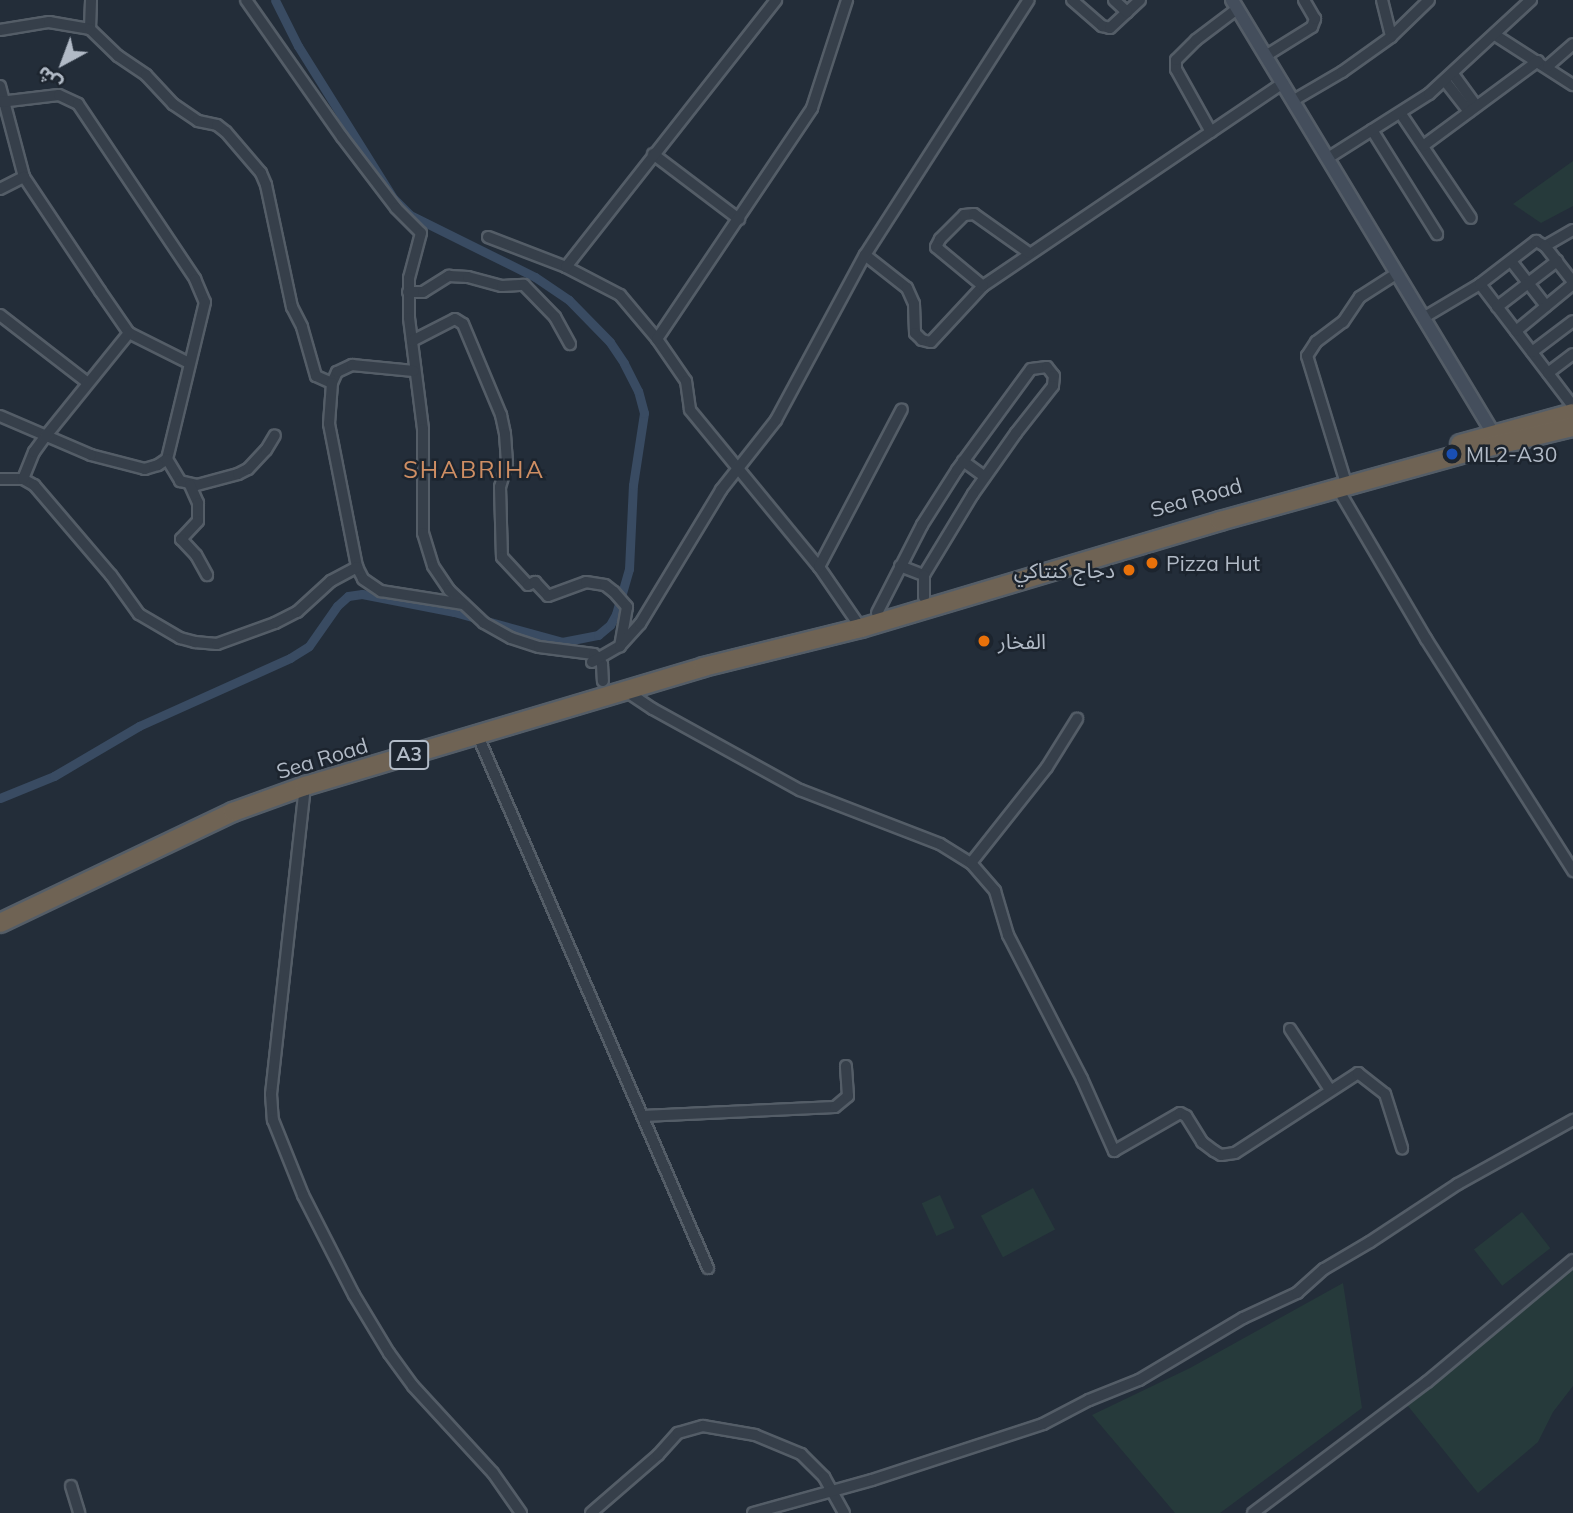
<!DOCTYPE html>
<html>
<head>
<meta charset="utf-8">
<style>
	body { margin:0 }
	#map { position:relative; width:1573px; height:1513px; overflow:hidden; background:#232d39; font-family:Mulish,"Noto Sans Arabic",sans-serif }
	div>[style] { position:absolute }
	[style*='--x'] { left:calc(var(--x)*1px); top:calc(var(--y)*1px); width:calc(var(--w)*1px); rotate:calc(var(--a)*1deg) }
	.green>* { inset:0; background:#263a3b; transform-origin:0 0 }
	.canal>* { height:9px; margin:-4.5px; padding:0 4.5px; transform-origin:4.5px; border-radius:4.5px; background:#394b62 }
	.roads { filter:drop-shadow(2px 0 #545d67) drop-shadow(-2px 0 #545d67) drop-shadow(0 2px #545d67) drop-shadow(0 -2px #545d67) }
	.street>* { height:10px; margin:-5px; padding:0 5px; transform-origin:5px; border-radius:5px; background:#363f4a }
	.secondary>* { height:12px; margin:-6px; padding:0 6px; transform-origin:6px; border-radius:6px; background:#444e5c }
	.highway>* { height:18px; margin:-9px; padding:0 9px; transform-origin:9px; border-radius:9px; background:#6f6354 }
	.dots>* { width:19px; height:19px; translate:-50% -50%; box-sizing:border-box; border:4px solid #1c242e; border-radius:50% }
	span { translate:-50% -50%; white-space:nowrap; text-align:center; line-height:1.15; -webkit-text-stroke:5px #1c242e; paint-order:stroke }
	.shield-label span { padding:2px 5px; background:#1c242e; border:2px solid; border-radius:5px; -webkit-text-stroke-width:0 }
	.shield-label { font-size:19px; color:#b1bac6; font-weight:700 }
	.poi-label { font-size:21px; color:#b1bac6 }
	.left { translate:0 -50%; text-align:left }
	.right { translate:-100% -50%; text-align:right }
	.street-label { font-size:21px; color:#b1bac6 }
	.quarter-label { font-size:24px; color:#cf8e63; letter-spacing:2px }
	.north { position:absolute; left:28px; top:28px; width:70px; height:70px; -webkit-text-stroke:5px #1c242e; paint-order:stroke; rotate:221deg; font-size:19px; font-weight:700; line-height:28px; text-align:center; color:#b1bac6 }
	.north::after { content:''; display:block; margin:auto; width:24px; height:32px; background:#b1bac6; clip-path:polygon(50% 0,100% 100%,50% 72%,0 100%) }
</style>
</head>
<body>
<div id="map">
	<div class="green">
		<i style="clip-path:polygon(1573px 161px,1573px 206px,1541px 223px,1513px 204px)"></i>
		<i style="left:1033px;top:1188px;width:47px;height:59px;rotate:62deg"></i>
		<i style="left:940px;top:1195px;width:36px;height:20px;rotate:66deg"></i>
		<i style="left:1522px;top:1212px;width:46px;height:61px;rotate:52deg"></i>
		<i style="clip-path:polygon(1573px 1256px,1573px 1386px,1553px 1412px,1538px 1442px,1478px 1493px,1404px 1401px)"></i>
		<i style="clip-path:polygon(1343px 1283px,1362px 1408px,1220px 1513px,1175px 1513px,1092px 1415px,1190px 1368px)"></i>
	</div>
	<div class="canal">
		<i style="--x:0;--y:798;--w:58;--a:-22.2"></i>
		<i style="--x:54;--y:776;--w:99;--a:-30.5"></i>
		<i style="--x:139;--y:726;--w:166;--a:-24.2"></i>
		<i style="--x:290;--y:658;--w:22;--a:-32"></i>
		<i style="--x:309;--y:646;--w:49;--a:-55"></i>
		<i style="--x:337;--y:606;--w:15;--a:-42"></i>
		<i style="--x:348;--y:596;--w:14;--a:-8"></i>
		<i style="--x:362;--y:594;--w:94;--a:11.1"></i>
		<i style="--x:454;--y:612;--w:112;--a:15.5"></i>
		<i style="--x:562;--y:642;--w:37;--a:-11"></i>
		<i style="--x:598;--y:635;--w:16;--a:-40"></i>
		<i style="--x:610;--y:625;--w:13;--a:-61"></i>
		<i style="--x:616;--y:614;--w:47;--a:-73.9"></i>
		<i style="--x:629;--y:569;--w:84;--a:-87.3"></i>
		<i style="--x:633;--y:485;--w:73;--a:-81.3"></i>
		<i style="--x:644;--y:413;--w:23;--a:-105"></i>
		<i style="--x:638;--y:391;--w:31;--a:-117"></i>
		<i style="--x:624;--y:363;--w:25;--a:-124"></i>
		<i style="--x:610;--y:342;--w:59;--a:-134.3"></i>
		<i style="--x:569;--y:300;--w:41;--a:-145.9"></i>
		<i style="--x:535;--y:277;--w:140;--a:-153.6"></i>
		<i style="--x:410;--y:215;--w:24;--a:-135"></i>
		<i style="--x:393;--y:198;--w:179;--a:-122"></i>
		<i style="--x:298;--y:46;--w:51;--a:-116.6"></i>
	</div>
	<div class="roads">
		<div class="street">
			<i style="--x:246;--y:0;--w:167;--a:55"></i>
			<i style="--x:342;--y:137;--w:89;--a:52.7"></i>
			<i style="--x:396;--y:208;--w:35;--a:45"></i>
			<i style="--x:421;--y:233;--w:47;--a:104.9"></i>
			<i style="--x:409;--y:278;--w:40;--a:90"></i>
			<i style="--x:409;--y:318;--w:112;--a:82.8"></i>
			<i style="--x:423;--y:429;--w:104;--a:90"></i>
			<i style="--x:423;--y:533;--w:34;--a:73"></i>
			<i style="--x:433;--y:566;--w:29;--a:56"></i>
			<i style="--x:449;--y:590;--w:48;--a:43.3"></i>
			<i style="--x:484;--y:623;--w:31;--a:29"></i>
			<i style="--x:511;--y:638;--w:29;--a:18"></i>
			<i style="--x:539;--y:647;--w:55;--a:7.3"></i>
			<i style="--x:594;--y:654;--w:13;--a:51"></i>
			<i style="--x:602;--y:664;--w:17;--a:87"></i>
			<i style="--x:1072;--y:0;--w:40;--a:41"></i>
			<i style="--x:1102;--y:26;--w:8;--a:14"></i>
			<i style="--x:1110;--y:28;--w:41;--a:-43"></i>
			<i style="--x:1114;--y:0;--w:18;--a:43"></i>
			<i style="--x:1382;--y:0;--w:38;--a:76"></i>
			<i style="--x:90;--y:29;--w:29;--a:-88"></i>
			<i style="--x:0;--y:30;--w:50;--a:-9.3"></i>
			<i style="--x:49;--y:22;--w:42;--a:9.7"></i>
			<i style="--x:90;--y:29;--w:39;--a:44"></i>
			<i style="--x:118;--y:56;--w:34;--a:34"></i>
			<i style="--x:146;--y:75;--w:40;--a:47"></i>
			<i style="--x:173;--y:104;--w:30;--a:34"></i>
			<i style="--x:198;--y:121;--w:19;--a:12"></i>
			<i style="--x:217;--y:125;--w:11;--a:38"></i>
			<i style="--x:226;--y:132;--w:54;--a:49.5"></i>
			<i style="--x:261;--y:173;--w:13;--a:67"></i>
			<i style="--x:266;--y:185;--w:125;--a:78"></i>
			<i style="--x:292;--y:307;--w:22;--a:63"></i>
			<i style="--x:302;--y:327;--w:51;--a:74.1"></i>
			<i style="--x:316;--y:376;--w:17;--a:24"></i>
			<i style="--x:332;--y:383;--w:12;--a:-66"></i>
			<i style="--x:337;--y:372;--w:17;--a:-25"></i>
			<i style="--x:352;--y:365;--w:62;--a:5.5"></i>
			<i style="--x:1495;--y:35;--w:93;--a:32.7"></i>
			<i style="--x:1267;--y:55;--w:53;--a:-31.9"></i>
			<i style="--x:1312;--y:27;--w:9;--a:-69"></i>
			<i style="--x:1315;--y:19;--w:22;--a:-120"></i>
			<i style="--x:1548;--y:66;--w:33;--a:-41"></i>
			<i style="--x:1453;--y:74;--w:39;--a:54"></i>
			<i style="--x:1445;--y:81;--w:39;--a:52"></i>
			<i style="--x:0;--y:86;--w:94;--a:75.2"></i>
			<i style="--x:24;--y:177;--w:137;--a:56.3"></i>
			<i style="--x:100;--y:291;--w:51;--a:55.4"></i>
			<i style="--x:129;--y:333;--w:67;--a:26.6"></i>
			<i style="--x:1294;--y:100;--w:56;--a:-30.3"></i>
			<i style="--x:1342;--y:72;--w:60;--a:-35.5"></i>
			<i style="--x:1391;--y:37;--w:53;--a:-44.2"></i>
			<i style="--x:0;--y:102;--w:59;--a:-6.8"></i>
			<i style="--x:59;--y:95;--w:21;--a:25"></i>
			<i style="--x:78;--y:104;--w:211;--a:56.2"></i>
			<i style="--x:195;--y:279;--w:25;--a:67"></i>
			<i style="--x:205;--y:302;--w:162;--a:103.6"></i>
			<i style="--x:167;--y:459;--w:11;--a:146"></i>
			<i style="--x:158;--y:465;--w:14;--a:163"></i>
			<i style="--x:145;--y:469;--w:56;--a:-165.5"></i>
			<i style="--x:91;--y:455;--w:99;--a:-156.8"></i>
			<i style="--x:1401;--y:114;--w:125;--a:56.1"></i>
			<i style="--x:1372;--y:130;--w:123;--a:58"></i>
			<i style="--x:1211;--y:132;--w:72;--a:-119.1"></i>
			<i style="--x:1176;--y:69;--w:9;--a:-90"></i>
			<i style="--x:1176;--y:60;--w:28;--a:-45"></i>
			<i style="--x:1196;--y:40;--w:51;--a:-37.1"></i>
			<i style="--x:1423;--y:146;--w:143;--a:-36.5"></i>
			<i style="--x:653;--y:154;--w:108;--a:37.1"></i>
			<i style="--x:1328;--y:158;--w:120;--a:-32.4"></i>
			<i style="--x:1429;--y:94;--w:139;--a:-42.7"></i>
			<i style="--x:0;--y:189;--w:27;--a:-27"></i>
			<i style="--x:488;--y:237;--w:84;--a:21"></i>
			<i style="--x:566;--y:267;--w:61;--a:27.4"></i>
			<i style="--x:620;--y:295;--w:57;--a:49.9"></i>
			<i style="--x:657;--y:339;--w:51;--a:55.4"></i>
			<i style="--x:686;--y:381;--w:29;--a:82"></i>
			<i style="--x:690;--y:410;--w:203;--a:50.6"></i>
			<i style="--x:819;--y:567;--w:74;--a:55.5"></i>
			<i style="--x:1545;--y:246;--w:32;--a:-30"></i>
			<i style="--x:865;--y:255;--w:53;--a:38.2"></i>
			<i style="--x:907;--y:288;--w:17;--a:66"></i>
			<i style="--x:914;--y:304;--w:29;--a:88"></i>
			<i style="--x:915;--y:333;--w:10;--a:45"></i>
			<i style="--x:922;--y:340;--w:9;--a:13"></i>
			<i style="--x:931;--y:342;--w:76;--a:-47.1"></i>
			<i style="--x:983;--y:286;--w:362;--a:-34.1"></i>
			<i style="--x:1511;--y:261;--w:57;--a:52.1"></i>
			<i style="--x:566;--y:267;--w:340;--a:-51.8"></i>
			<i style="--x:1480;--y:284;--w:153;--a:52.7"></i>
			<i style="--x:983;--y:286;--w:61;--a:-140.3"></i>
			<i style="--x:936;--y:247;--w:9;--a:-63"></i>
			<i style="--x:940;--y:239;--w:34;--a:-45"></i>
			<i style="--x:964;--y:215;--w:10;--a:-6"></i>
			<i style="--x:974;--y:214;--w:67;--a:35.3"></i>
			<i style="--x:408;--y:292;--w:15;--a:0"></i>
			<i style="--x:423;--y:292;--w:31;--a:-32"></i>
			<i style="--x:449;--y:276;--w:19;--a:3"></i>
			<i style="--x:468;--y:277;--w:35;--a:15"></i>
			<i style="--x:502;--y:286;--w:22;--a:-3"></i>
			<i style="--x:524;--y:285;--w:45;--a:45.9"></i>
			<i style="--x:555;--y:317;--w:31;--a:61"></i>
			<i style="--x:1497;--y:307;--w:76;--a:-37.5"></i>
			<i style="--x:0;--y:315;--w:111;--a:37.7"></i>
			<i style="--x:1423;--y:318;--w:66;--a:-30.8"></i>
			<i style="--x:1480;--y:284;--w:71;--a:-37.5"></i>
			<i style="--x:1536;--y:241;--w:10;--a:29"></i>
			<i style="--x:1545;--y:246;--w:46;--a:52.1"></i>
			<i style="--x:1516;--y:331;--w:74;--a:-39.5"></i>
			<i style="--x:657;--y:339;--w:278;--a:-56.1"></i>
			<i style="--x:812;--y:108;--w:114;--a:-72"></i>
			<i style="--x:412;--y:341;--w:48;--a:-27.1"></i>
			<i style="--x:455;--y:319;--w:9;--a:32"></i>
			<i style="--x:463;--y:324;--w:99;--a:67.3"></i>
			<i style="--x:501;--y:415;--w:19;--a:78"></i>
			<i style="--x:505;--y:434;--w:30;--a:86"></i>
			<i style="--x:507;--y:464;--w:24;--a:107"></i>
			<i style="--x:500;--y:487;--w:70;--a:88.4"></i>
			<i style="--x:502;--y:557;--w:38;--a:47"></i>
			<i style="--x:528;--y:585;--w:8;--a:-23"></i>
			<i style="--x:535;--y:582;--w:19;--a:47"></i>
			<i style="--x:548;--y:596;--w:40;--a:-20.2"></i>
			<i style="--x:586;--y:582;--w:19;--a:9"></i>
			<i style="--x:605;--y:585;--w:11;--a:38"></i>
			<i style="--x:614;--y:592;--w:20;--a:49"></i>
			<i style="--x:627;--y:607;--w:40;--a:100"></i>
			<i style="--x:1532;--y:352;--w:51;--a:-37.1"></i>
			<i style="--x:1548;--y:373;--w:31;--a:-37"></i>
			<i style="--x:332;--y:383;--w:41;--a:94.2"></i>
			<i style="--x:329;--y:424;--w:146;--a:78.9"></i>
			<i style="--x:357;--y:567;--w:13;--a:63"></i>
			<i style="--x:363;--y:579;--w:22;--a:34"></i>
			<i style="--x:381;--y:591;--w:83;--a:9"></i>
			<i style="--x:167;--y:459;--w:26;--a:59"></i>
			<i style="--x:180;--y:481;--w:17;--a:13"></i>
			<i style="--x:197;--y:485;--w:42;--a:-15"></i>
			<i style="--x:238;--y:474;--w:11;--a:-27"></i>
			<i style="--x:248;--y:469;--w:26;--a:-47"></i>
			<i style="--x:266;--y:450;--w:17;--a:-59"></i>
			<i style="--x:963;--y:461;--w:26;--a:36"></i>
			<i style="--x:0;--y:479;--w:23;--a:0"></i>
			<i style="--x:23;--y:479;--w:13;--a:29"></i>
			<i style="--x:34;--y:485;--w:118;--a:49.5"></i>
			<i style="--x:111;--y:575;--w:48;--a:54.3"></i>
			<i style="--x:139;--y:614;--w:48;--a:30.3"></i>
			<i style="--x:180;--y:638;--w:16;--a:15"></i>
			<i style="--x:195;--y:642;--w:22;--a:5"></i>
			<i style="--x:217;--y:644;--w:62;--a:-19.9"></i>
			<i style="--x:275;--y:623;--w:25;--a:-27"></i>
			<i style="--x:297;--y:612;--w:46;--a:-42.4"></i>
			<i style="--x:331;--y:581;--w:30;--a:-28"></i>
			<i style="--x:23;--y:479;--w:29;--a:-68"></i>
			<i style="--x:34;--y:452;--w:19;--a:-54"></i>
			<i style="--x:45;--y:437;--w:134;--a:-51.1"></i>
			<i style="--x:1345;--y:480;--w:130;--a:-107"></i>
			<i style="--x:1307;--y:356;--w:17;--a:-57"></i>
			<i style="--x:1316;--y:342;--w:34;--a:-37"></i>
			<i style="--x:1343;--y:322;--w:30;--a:-56"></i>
			<i style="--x:1360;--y:297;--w:43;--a:-32.6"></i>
			<i style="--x:190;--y:485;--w:20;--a:66"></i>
			<i style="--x:198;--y:503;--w:18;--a:90"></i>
			<i style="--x:198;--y:521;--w:25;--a:133"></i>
			<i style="--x:181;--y:539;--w:22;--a:47"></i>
			<i style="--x:196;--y:555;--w:23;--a:61"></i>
			<i style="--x:1338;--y:489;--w:174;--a:59.6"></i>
			<i style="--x:1426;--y:639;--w:275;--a:57.6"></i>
			<i style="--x:900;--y:566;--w:26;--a:21"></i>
			<i style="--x:819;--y:567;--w:178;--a:-62.3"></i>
			<i style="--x:877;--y:613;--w:99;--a:-62.9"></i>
			<i style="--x:922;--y:525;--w:65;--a:-57.5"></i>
			<i style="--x:957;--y:470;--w:125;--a:-53.8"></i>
			<i style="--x:1031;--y:369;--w:16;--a:-7"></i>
			<i style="--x:1047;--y:367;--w:11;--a:52"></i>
			<i style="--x:1054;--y:376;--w:10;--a:96"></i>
			<i style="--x:1053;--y:386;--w:60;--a:128.2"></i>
			<i style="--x:1016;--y:433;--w:75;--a:125.2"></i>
			<i style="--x:973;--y:494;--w:95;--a:121.2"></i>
			<i style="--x:924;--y:575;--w:22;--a:90"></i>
			<i style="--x:592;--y:662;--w:32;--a:-30"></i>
			<i style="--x:620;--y:646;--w:30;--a:-48"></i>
			<i style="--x:640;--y:624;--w:157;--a:-58.8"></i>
			<i style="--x:721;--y:490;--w:89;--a:-51.8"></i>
			<i style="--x:776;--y:420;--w:187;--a:-61.7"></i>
			<i style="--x:865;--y:255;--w:303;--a:-57.3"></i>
			<i style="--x:626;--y:691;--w:32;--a:34"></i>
			<i style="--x:653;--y:709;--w:168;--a:28.9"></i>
			<i style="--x:800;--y:790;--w:150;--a:21.1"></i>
			<i style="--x:940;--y:844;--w:36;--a:32"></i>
			<i style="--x:971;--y:863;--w:37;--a:49"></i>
			<i style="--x:995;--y:891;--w:46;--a:73.5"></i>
			<i style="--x:1008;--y:935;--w:162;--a:62.8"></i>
			<i style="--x:1082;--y:1079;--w:79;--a:66"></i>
			<i style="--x:1114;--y:1151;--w:76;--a:-29.9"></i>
			<i style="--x:1180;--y:1113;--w:7;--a:27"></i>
			<i style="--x:1186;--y:1116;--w:31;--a:58"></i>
			<i style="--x:1202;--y:1142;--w:15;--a:37"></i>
			<i style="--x:1214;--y:1151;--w:8;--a:30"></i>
			<i style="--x:1221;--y:1155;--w:14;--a:-8"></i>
			<i style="--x:1235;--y:1153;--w:147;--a:-33"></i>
			<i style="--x:1358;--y:1073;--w:34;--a:38"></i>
			<i style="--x:1385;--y:1094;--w:57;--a:72.5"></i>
			<i style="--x:477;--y:734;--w:582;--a:66.61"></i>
			<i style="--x:305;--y:786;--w:310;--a:96.3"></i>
			<i style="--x:271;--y:1094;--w:26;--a:86"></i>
			<i style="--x:273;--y:1120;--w:81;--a:68.2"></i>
			<i style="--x:303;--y:1195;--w:112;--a:63"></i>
			<i style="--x:354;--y:1295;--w:68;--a:58.9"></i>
			<i style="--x:389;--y:1353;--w:41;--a:54"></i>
			<i style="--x:413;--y:1386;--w:118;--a:47.4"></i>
			<i style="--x:493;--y:1473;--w:49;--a:55"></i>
			<i style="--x:971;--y:863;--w:122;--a:-51.6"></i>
			<i style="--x:1047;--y:767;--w:57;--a:-58"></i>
			<i style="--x:1290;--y:1029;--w:73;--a:56.7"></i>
			<i style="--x:643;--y:1116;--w:192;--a:-2.7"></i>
			<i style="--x:835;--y:1107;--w:17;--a:-40"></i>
			<i style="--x:848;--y:1096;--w:30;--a:-94"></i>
			<i style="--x:71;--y:1486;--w:28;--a:73"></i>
			<i style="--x:591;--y:1513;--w:89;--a:-40.9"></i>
			<i style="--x:658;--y:1455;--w:30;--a:-48"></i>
			<i style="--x:678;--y:1433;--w:26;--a:-16"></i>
			<i style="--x:703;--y:1426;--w:53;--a:9.8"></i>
			<i style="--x:755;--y:1435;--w:50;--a:22.4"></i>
			<i style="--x:801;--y:1454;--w:33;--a:45"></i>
			<i style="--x:824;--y:1477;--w:41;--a:60.9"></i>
			<i style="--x:753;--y:1513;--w:123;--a:-15.5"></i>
			<i style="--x:872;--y:1480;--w:180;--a:-18.1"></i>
			<i style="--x:1043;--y:1424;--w:52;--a:-27.6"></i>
			<i style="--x:1089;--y:1400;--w:54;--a:-21.8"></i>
			<i style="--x:1139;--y:1380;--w:121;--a:-30.8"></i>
			<i style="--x:1243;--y:1318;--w:60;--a:-24.8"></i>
			<i style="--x:1297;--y:1293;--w:36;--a:-42"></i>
			<i style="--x:1324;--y:1269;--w:53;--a:-30.4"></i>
			<i style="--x:1370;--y:1242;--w:105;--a:-33.4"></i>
			<i style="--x:1458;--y:1184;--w:132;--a:-29.1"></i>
			<i style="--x:1253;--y:1513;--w:218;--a:-37"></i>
			<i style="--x:1427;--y:1382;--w:190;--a:-39.9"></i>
		</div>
		<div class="secondary">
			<i style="--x:1232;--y:0;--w:506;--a:58.92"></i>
			<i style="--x:1493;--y:433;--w:9;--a:72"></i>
		</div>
		<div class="highway">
			<i style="--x:1460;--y:444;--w:117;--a:-15.3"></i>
			<i style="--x:0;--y:923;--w:258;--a:-25.5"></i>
			<i style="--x:233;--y:812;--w:77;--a:-19.9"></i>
			<i style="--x:305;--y:786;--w:415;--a:-16.6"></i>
			<i style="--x:703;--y:667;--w:163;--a:-13.9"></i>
			<i style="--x:861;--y:628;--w:375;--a:-16.6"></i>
			<i style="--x:1220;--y:521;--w:263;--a:-15.5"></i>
			<i style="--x:1473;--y:451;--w:103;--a:-13.5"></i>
		</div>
	</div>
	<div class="dots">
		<i style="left:1452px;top:454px;background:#1a4fb4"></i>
		<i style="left:1152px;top:563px;background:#e8710a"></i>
		<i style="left:1129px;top:570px;background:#e8710a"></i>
		<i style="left:984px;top:641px;background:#e8710a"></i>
	</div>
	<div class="shield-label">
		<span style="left:409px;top:755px">A3</span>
	</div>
	<div class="poi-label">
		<span class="left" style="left:1466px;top:454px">ML2-A30</span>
		<span class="left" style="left:1166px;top:563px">Pizza Hut</span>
		<span class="right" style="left:1115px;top:570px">دجاج كنتاكي</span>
		<span class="left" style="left:998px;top:641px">الفخار</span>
	</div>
	<div class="street-label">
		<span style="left:1196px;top:497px;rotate:-16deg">Sea Road</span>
		<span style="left:322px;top:758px;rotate:-17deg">Sea Road</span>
	</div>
	<div class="quarter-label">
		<span style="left:474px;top:470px">SHABRIHA</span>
	</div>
	<div class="north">ش</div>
</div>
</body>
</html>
